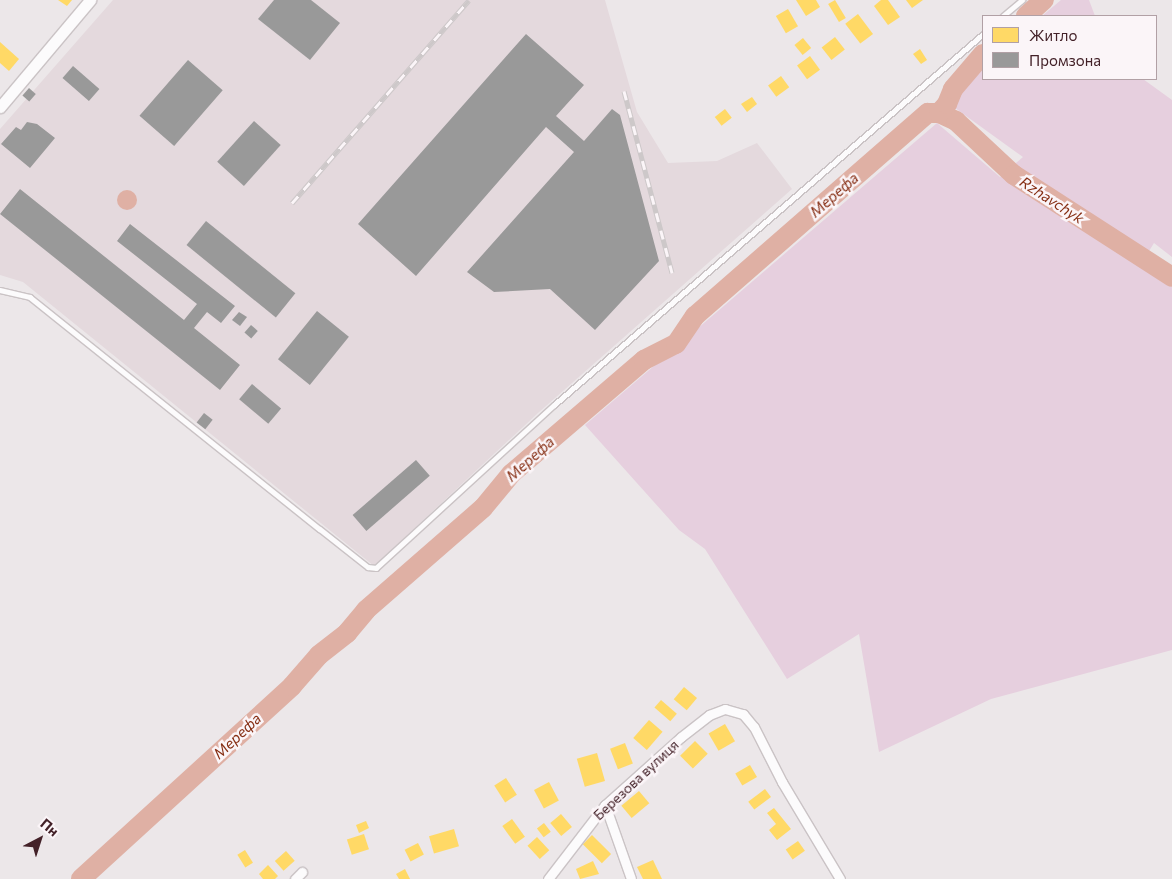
<!DOCTYPE html>
<html>
<head>
<meta charset="utf-8">
<style>
	body { margin:0 }
	#map { position:relative; width:1172px; height:879px; overflow:hidden; background:#ece7e9; font-family:Commissioner,sans-serif }
	div>[style] { position:absolute }
	[style*='--x'] { left:calc(var(--x)*1px); top:calc(var(--y)*1px); width:calc(var(--w)*1px); rotate:calc(var(--a)*1deg) }
	.built>* { inset:0; background:#e4d9dd }
	.green>* { inset:0; background:#e6cfde }
	.water>* { inset:0; background:#dfb0a4 }
	.round { border-radius:50% }
	.homes>* { inset:0; background:#ffd966; transform-origin:0 0 }
	.industry>* { inset:0; background:#999; transform-origin:0 0 }
	.river>* { height:20px; margin:-10px; padding:0 10px; transform-origin:10px; border-radius:10px; background:#dfb0a4 }
	.roads { filter:drop-shadow(1px 0 #cac3c5) drop-shadow(-1px 0 #cac3c5) drop-shadow(0 1px #cac3c5) drop-shadow(0 -1px #cac3c5) }
	.service>* { height:4.5px; margin:-2.25px; padding:0 2.25px; transform-origin:2.25px; border-radius:2.25px; background:#fcfbfc }
	.minor>* { height:9px; margin:-4.5px; padding:0 4.5px; transform-origin:4.5px; border-radius:4.5px; background:#fcfbfc }
	.tertiary>* { height:11px; margin:-5.5px; padding:0 5.5px; transform-origin:5.5px; border-radius:5.5px; background:#fcfbfc }
	.rail>* { height:5px; margin-top:-2.5px; transform-origin:0; background:repeating-linear-gradient(90deg,#fbf5f8 0 9px,#cdc8c9 0 18px); box-sizing:border-box; border-block:1px solid #cdc8c9 }
	span { translate:-50% -50%; white-space:nowrap; text-align:center; line-height:1.15; -webkit-text-stroke:5px #fbf5f8; paint-order:stroke }
	.street-label { font-size:14px; color:#432128 }
	.water-label { font-size:15px; color:#862e13; font-style:italic }
	.legend { position:absolute; left:982px; top:15px; width:175px; height:65px; box-sizing:border-box; background:#fbf5f8; border:1px solid #b1a0a5; margin:0; padding:6px 9px; list-style:none; font-size:15px; color:#432128 }
	.legend li { display:flex; align-items:center; gap:10px; height:25px }
	.legend b { width:25px; border:1px solid #b1a0a5 }
	.north { position:absolute; left:15px; top:814px; width:50px; height:50px; -webkit-text-stroke:4px #fbf5f8; paint-order:stroke; rotate:40deg; font-size:14px; font-weight:700; line-height:20px; text-align:center; color:#432128 }
	.north::after { content:''; display:block; margin:auto; width:18px; height:22px; background:#432128; clip-path:polygon(50% 0,100% 100%,50% 72%,0 100%) }
</style>
</head>
<body>
<div id="map">
	<div class="built">
		<i style="clip-path:polygon(113px 0,605px 0,637px 112px,668px 163px,717px 161px,757px 143px,792px 189px,538px 413px,374px 566px,23px 282px,0 275px,0 129px)"></i>
	</div>
	<div class="green">
		<i style="clip-path:polygon(1061px 0,1089px 0,1095px 16px,1042px 16px)"></i>
		<i style="clip-path:polygon(983px 66px,983px 79px,1143px 79px,1172px 100px,1172px 257px,1154px 243px,1144px 259px,1172px 287px,1172px 650px,991px 699px,879px 752px,859px 634px,787px 679px,705px 549px,679px 530px,585px 425px,937px 123px,1000px 177px,1023px 157px,955px 108px,958px 87px)"></i>
	</div>
	<div class="water">
		<i class="round" style="left:117px;top:190px;width:20px;height:20px"></i>
	</div>
	<div class="homes">
		<i style="clip-path:polygon(58px 0,72px 0,67px 6px)"></i>
		<i style="clip-path:polygon(796px 0,816px 0,820px 7px,806px 16px)"></i>
		<i style="left:835px;top:0;width:21px;height:8px;rotate:59deg"></i>
		<i style="clip-path:polygon(881px 0,888px 0,900px 17px,888px 25px,874px 6px)"></i>
		<i style="clip-path:polygon(906px 0,923px 0,912px 8px)"></i>
		<i style="left:788px;top:9px;width:20px;height:14px;rotate:60deg"></i>
		<i style="left:858px;top:14px;width:25px;height:16px;rotate:53deg"></i>
		<i style="left:835px;top:37px;width:16px;height:17px;rotate:52deg"></i>
		<i style="left:803px;top:38px;width:13px;height:11px;rotate:51deg"></i>
		<i style="clip-path:polygon(0 42px,19px 59px,9px 71px,0 63px)"></i>
		<i style="clip-path:polygon(920px 49px,927px 60px,921px 64px,913px 54px)"></i>
		<i style="left:810px;top:56px;width:17px;height:16px;rotate:54deg"></i>
		<i style="left:781px;top:76px;width:14px;height:16px;rotate:54deg"></i>
		<i style="clip-path:polygon(752px 97px,757px 104px,747px 112px,741px 104px)"></i>
		<i style="left:725px;top:109px;width:11px;height:13px;rotate:52deg"></i>
		<i style="left:684px;top:687px;width:17px;height:16px;rotate:40deg"></i>
		<i style="left:661px;top:700px;width:21px;height:10px;rotate:41deg"></i>
		<i style="left:649px;top:720px;width:18px;height:24px;rotate:41deg"></i>
		<i style="left:725px;top:724px;width:20px;height:19px;rotate:60deg"></i>
		<i style="left:695px;top:741px;width:18px;height:21px;rotate:45deg"></i>
		<i style="left:625px;top:743px;width:22px;height:16px;rotate:69deg"></i>
		<i style="left:597px;top:753px;width:29px;height:21px;rotate:74deg"></i>
		<i style="left:750px;top:765px;width:14px;height:17px;rotate:60deg"></i>
		<i style="left:506px;top:778px;width:20px;height:14px;rotate:57deg"></i>
		<i style="left:549px;top:782px;width:21px;height:17px;rotate:62deg"></i>
		<i style="left:765px;top:789px;width:10px;height:21px;rotate:53deg"></i>
		<i style="left:639px;top:791px;width:16px;height:23px;rotate:50deg"></i>
		<i style="clip-path:polygon(774px 808px,791px 829px,777px 840px,769px 830px,776px 824px,767px 813px)"></i>
		<i style="left:561px;top:814px;width:17px;height:14px;rotate:50deg"></i>
		<i style="left:512px;top:819px;width:22px;height:12px;rotate:54deg"></i>
		<i style="clip-path:polygon(366px 821px,369px 828px,359px 833px,356px 825px)"></i>
		<i style="left:544px;top:823px;width:11px;height:9px;rotate:52deg"></i>
		<i style="left:454px;top:829px;width:18px;height:26px;rotate:74deg"></i>
		<i style="left:364px;top:834px;width:16px;height:18px;rotate:72deg"></i>
		<i style="left:592px;top:835px;width:27px;height:13px;rotate:45deg"></i>
		<i style="left:537px;top:837px;width:18px;height:13px;rotate:47deg"></i>
		<i style="left:798px;top:841px;width:12px;height:15px;rotate:55deg"></i>
		<i style="left:418px;top:843px;width:13px;height:15px;rotate:63deg"></i>
		<i style="left:245px;top:850px;width:15px;height:9px;rotate:58deg"></i>
		<i style="left:286px;top:851px;width:13px;height:15px;rotate:48deg"></i>
		<i style="clip-path:polygon(653px 860px,662px 879px,643px 879px,637px 867px)"></i>
		<i style="clip-path:polygon(593px 861px,599px 874px,580px 879px,576px 869px)"></i>
		<i style="clip-path:polygon(268px 865px,278px 876px,275px 879px,263px 879px,259px 874px)"></i>
		<i style="clip-path:polygon(405px 869px,410px 879px,399px 879px,396px 874px)"></i>
	</div>
	<div class="industry">
		<i style="clip-path:polygon(274px 0,311px 0,340px 23px,310px 60px,258px 19px)"></i>
		<i style="clip-path:polygon(526px 34px,584px 85px,556px 116px,584px 141px,612px 109px,620px 115px,659px 261px,595px 330px,550px 289px,494px 292px,467px 272px,574px 152px,546px 127px,416px 276px,358px 224px)"></i>
		<i style="left:188px;top:60px;width:46px;height:74px;rotate:41deg"></i>
		<i style="left:73px;top:66px;width:35px;height:16px;rotate:41deg"></i>
		<i style="left:29px;top:88px;width:9px;height:10px;rotate:41deg"></i>
		<i style="left:254px;top:121px;width:36px;height:55px;rotate:42deg"></i>
		<i style="clip-path:polygon(27px 122px,37px 124px,55px 138px,30px 168px,1px 144px,16px 127px,21px 130px)"></i>
		<i style="clip-path:polygon(20px 189px,184px 320px,197px 304px,117px 241px,130px 224px,235px 306px,221px 323px,207px 312px,194px 328px,240px 365px,220px 390px,0 214px)"></i>
		<i style="left:206px;top:221px;width:115px;height:31px;rotate:39deg"></i>
		<i style="left:317px;top:311px;width:41px;height:62px;rotate:39deg"></i>
		<i style="clip-path:polygon(239px 312px,247px 317px,240px 326px,232px 320px)"></i>
		<i style="left:251px;top:325px;width:9px;height:10px;rotate:41deg"></i>
		<i style="left:252px;top:384px;width:38px;height:20px;rotate:40deg"></i>
		<i style="left:204px;top:413px;width:11px;height:12px;rotate:38deg"></i>
		<i style="left:416px;top:460px;width:21px;height:84px;rotate:49deg"></i>
	</div>
	<div class="river">
		<i style="--x:1026;--y:16;--w:24;--a:-42"></i>
		<i style="--x:939;--y:113;--w:19;--a:25"></i>
		<i style="--x:956;--y:121;--w:79;--a:43"></i>
		<i style="--x:1014;--y:175;--w:188;--a:32.8"></i>
		<i style="--x:81;--y:879;--w:286;--a:-42.4"></i>
		<i style="--x:292;--y:686;--w:41;--a:-48.9"></i>
		<i style="--x:319;--y:655;--w:36;--a:-38"></i>
		<i style="--x:347;--y:633;--w:30;--a:-50"></i>
		<i style="--x:366;--y:610;--w:155;--a:-41.1"></i>
		<i style="--x:483;--y:508;--w:44;--a:-50.5"></i>
		<i style="--x:511;--y:474;--w:175;--a:-40.6"></i>
		<i style="--x:644;--y:360;--w:36;--a:-27"></i>
		<i style="--x:676;--y:344;--w:34;--a:-56"></i>
		<i style="--x:695;--y:316;--w:309;--a:-41.1"></i>
		<i style="--x:928;--y:113;--w:11;--a:0"></i>
		<i style="--x:939;--y:113;--w:12;--a:-48"></i>
		<i style="--x:947;--y:104;--w:16;--a:-68"></i>
		<i style="--x:953;--y:89;--w:46;--a:-49.4"></i>
	</div>
	<div class="roads">
		<div class="service">
			<i style="--x:1003;--y:16;--w:25;--a:-40"></i>
			<i style="--x:0;--y:290;--w:31;--a:13"></i>
			<i style="--x:30;--y:297;--w:371;--a:38.7"></i>
			<i style="--x:320;--y:529;--w:61;--a:38.4"></i>
			<i style="--x:368;--y:567;--w:8;--a:7"></i>
			<i style="--x:376;--y:568;--w:241;--a:-42.5"></i>
			<i style="--x:554;--y:405;--w:567;--a:-40.85"></i>
		</div>
		<div class="minor">
			<i style="--x:605;--y:805;--w:78;--a:70.6"></i>
			<i style="--x:295;--y:879;--w:10;--a:-45"></i>
			<i style="--x:548;--y:879;--w:93;--a:-52.4"></i>
			<i style="--x:605;--y:805;--w:102;--a:-41.8"></i>
			<i style="--x:681;--y:737;--w:36;--a:-38"></i>
			<i style="--x:709;--y:715;--w:17;--a:-21"></i>
			<i style="--x:725;--y:709;--w:19;--a:16"></i>
			<i style="--x:743;--y:714;--w:17;--a:50"></i>
			<i style="--x:754;--y:727;--w:62;--a:63"></i>
			<i style="--x:782;--y:782;--w:113;--a:59.1"></i>
		</div>
		<div class="tertiary">
			<i style="--x:0;--y:107;--w:140;--a:-49.9"></i>
		</div>
	</div>
	<div class="rail">
		<i style="--x:624;--y:91;--w:188;--a:75.2"></i>
		<i style="--x:292;--y:203;--w:269;--a:-48.9"></i>
	</div>
	<div class="street-label">
		<span style="left:636px;top:780px;rotate:-43deg">Березова вулиця</span>
	</div>
	<div class="water-label">
		<span style="left:834px;top:195px;rotate:-41deg">Мерефа</span>
		<span style="left:1052px;top:200px;rotate:33deg">Rzhavchyk</span>
		<span style="left:530px;top:459px;rotate:-42deg">Мерефа</span>
		<span style="left:237px;top:736px;rotate:-43deg">Мерефа</span>
	</div>
	<ul class="legend">
	<li><b style="height:14px;background:#ffd966"></b>Житло</li>
	<li><b style="height:14px;background:#999"></b>Промзона</li>
	</ul>
	<div class="north">Пн</div>
</div>
</body>
</html>
